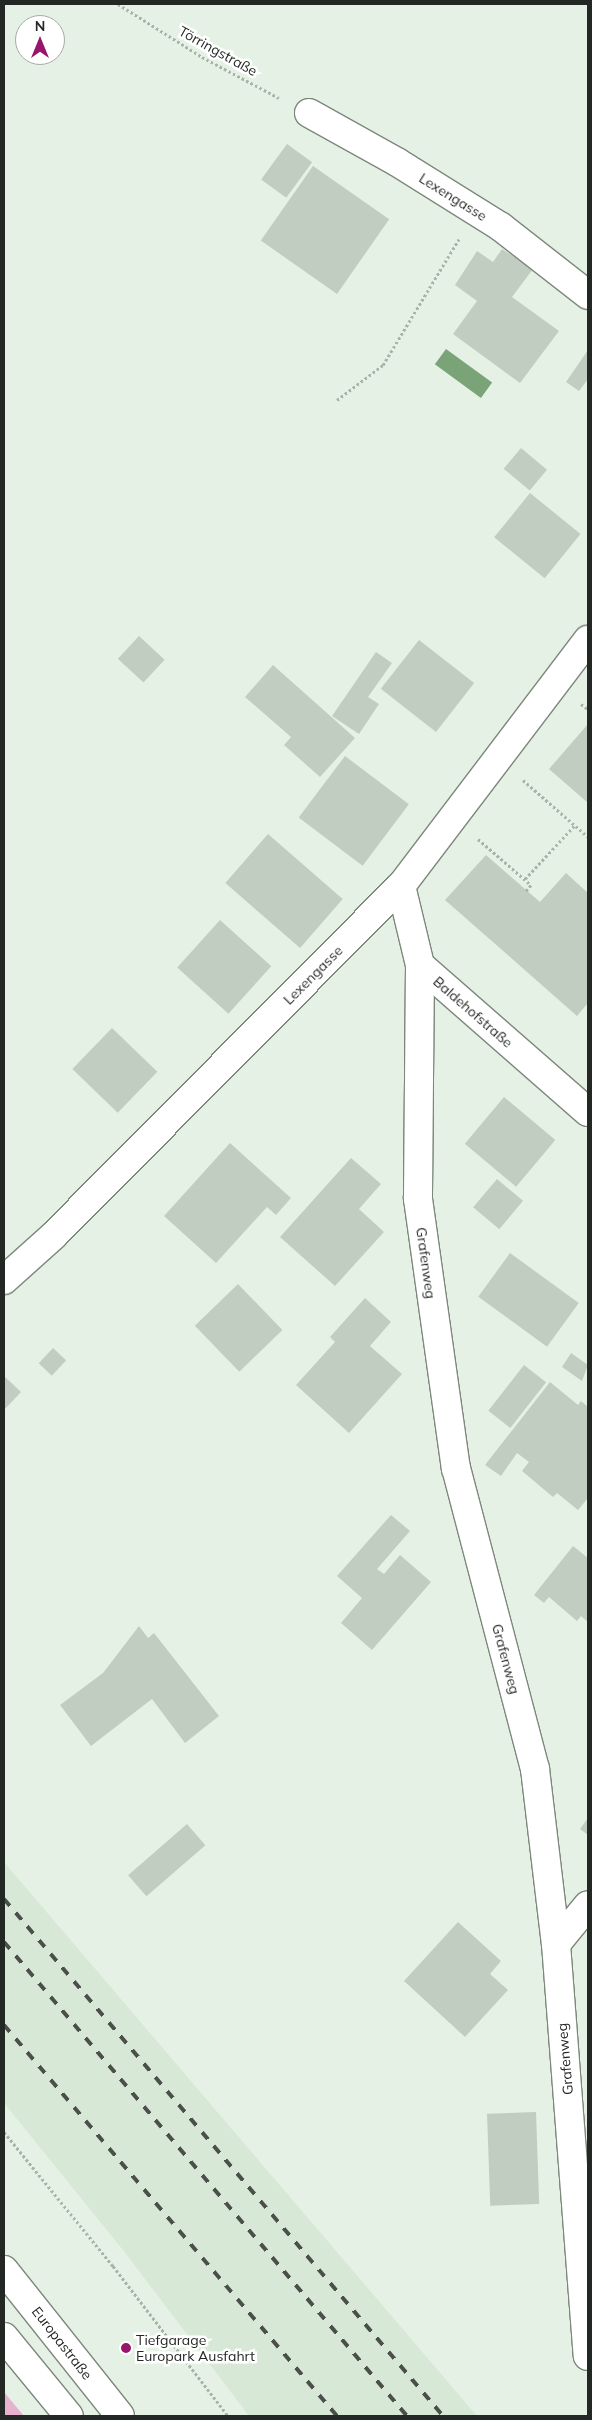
<!DOCTYPE html>
<html>
<head>
<meta charset="utf-8">
<style>
	body { margin:0 }
	#map { position:relative; width:592px; height:2420px; overflow:hidden; background:#e6f1e5; font-family:Mulish,sans-serif }
	div>[style] { position:absolute }
	[style*='--x'] { left:calc(var(--x)*1px); top:calc(var(--y)*1px); width:calc(var(--w)*1px); rotate:calc(var(--a)*1deg) }
	.built>* { inset:0; background:#d7e8d6 }
	.green>* { inset:0; background:#e7b2ce }
	.water>* { inset:0; background:#7ba378; transform-origin:0 0 }
	.building>* { inset:0; background:#c2cdc1; transform-origin:0 0 }
	.path>* { height:3px; margin-top:-1.5px; transform-origin:0; background:repeating-linear-gradient(90deg,#aab3a9 0 2.5px,transparent 0 5px) }
	.roads { filter:drop-shadow(1px 0 #7d877c) drop-shadow(-1px 0 #7d877c) drop-shadow(0 1px #7d877c) drop-shadow(0 -1px #7d877c) }
	.street>* { height:28px; margin:-14px; padding:0 14px; transform-origin:14px; border-radius:14px; background:#fff }
	.secondary>* { height:28px; margin:-14px; padding:0 14px; transform-origin:14px; border-radius:14px; background:#fff }
	.rail>* { height:4px; margin-top:-2px; transform-origin:0; background:repeating-linear-gradient(90deg,#4a4f4a 0 9px,transparent 0 18px) }
	.dots>* { width:14px; height:14px; translate:-50% -50%; box-sizing:border-box; border:2px solid #fff; border-radius:50% }
	span { translate:-50% -50%; white-space:nowrap; text-align:center; line-height:1.15; -webkit-text-stroke:5px #fff; paint-order:stroke }
	.street-label { font-size:14px; color:#242824 }
	.poi-label { font-size:14px; color:#242824 }
	.left { translate:0 -50%; text-align:left }
	.frame { position:absolute; inset:0; border:5px solid #242824; pointer-events:none }
	.north { position:absolute; left:15px; top:15px; width:50px; height:50px; box-sizing:border-box; background:#fff; border:1px solid #a7a9a7; border-radius:50%; rotate:0deg; font-size:14px; font-weight:700; line-height:20px; text-align:center; color:#242824 }
	.north::after { content:''; display:block; margin:auto; width:18px; height:22px; background:#97156c; clip-path:polygon(50% 0,100% 100%,50% 72%,0 100%) }
</style>
</head>
<body>
<div id="map">
	<div class="built">
		<i style="clip-path:polygon(4px 1862px,261px 2163px,477px 2416px,249px 2416px,123px 2250px,4px 2103px)"></i>
	</div>
	<div class="green">
		<i style="clip-path:polygon(4px 2392px,24px 2416px,4px 2416px)"></i>
	</div>
	<div class="water">
		<i style="left:446px;top:349px;width:57px;height:19px;rotate:36deg"></i>
	</div>
	<div class="building">
		<i style="left:287px;top:144px;width:31px;height:44px;rotate:36deg"></i>
		<i style="left:313px;top:166px;width:93px;height:91px;rotate:35deg"></i>
		<i style="clip-path:polygon(502px 249px,533px 269px,512px 297px,559px 331px,520px 383px,453px 334px,477px 301px,455px 285px,477px 251px,493px 262px)"></i>
		<i style="clip-path:polygon(588px 350px,588px 379px,579px 391px,566px 382px)"></i>
		<i style="left:521px;top:448px;width:34px;height:27px;rotate:40deg"></i>
		<i style="left:530px;top:493px;width:65px;height:57px;rotate:39deg"></i>
		<i style="left:139px;top:636px;width:35px;height:31px;rotate:43deg"></i>
		<i style="left:419px;top:640px;width:70px;height:62px;rotate:38deg"></i>
		<i style="clip-path:polygon(376px 652px,392px 663px,368px 697px,379px 704px,359px 734px,332px 716px)"></i>
		<i style="clip-path:polygon(273px 665px,355px 738px,320px 777px,284px 745px,291px 737px,245px 697px)"></i>
		<i style="clip-path:polygon(588px 724px,588px 803px,549px 769px)"></i>
		<i style="left:345px;top:756px;width:80px;height:77px;rotate:37deg"></i>
		<i style="left:268px;top:834px;width:99px;height:65px;rotate:41deg"></i>
		<i style="clip-path:polygon(486px 855px,540px 902px,566px 873px,588px 893px,588px 1003px,577px 1016px,445px 900px)"></i>
		<i style="left:220px;top:920px;width:69px;height:64px;rotate:42deg"></i>
		<i style="left:112px;top:1028px;width:63px;height:57px;rotate:44deg"></i>
		<i style="left:504px;top:1097px;width:67px;height:61px;rotate:40deg"></i>
		<i style="clip-path:polygon(230px 1143px,291px 1198px,276px 1215px,267px 1207px,216px 1263px,164px 1216px)"></i>
		<i style="clip-path:polygon(351px 1158px,381px 1184px,359px 1209px,384px 1232px,335px 1286px,280px 1237px)"></i>
		<i style="left:497px;top:1179px;width:34px;height:37px;rotate:40deg"></i>
		<i style="left:510px;top:1253px;width:85px;height:54px;rotate:36deg"></i>
		<i style="left:238px;top:1284px;width:64px;height:60px;rotate:46deg"></i>
		<i style="clip-path:polygon(365px 1298px,391px 1322px,370px 1346px,402px 1374px,349px 1433px,296px 1385px,335px 1342px,330px 1337px)"></i>
		<i style="left:53px;top:1348px;width:18px;height:21px;rotate:43deg"></i>
		<i style="clip-path:polygon(571px 1353px,588px 1365px,582px 1381px,562px 1367px)"></i>
		<i style="left:524px;top:1365px;width:28px;height:58px;rotate:38deg"></i>
		<i style="clip-path:polygon(4px 1376px,21px 1392px,4px 1410px)"></i>
		<i style="clip-path:polygon(550px 1382px,578px 1405px,581px 1401px,588px 1407px,588px 1498px,578px 1510px,557px 1493px,553px 1497px,522px 1471px,529px 1462px,517px 1453px,501px 1476px,485px 1465px)"></i>
		<i style="clip-path:polygon(391px 1515px,410px 1531px,377px 1569px,384px 1574px,400px 1555px,431px 1582px,372px 1650px,341px 1623px,362px 1598px,337px 1576px)"></i>
		<i style="clip-path:polygon(573px 1546px,588px 1558px,588px 1622px,581px 1616px,577px 1621px,549px 1597px,544px 1603px,534px 1595px)"></i>
		<i style="clip-path:polygon(139px 1626px,148px 1638px,154px 1633px,219px 1716px,185px 1743px,152px 1699px,91px 1746px,60px 1705px,103px 1673px)"></i>
		<i style="clip-path:polygon(588px 1818px,588px 1835px,580px 1829px)"></i>
		<i style="left:187px;top:1824px;width:28px;height:78px;rotate:49deg"></i>
		<i style="clip-path:polygon(458px 1922px,501px 1961px,490px 1974px,508px 1990px,465px 2037px,404px 1981px)"></i>
		<i style="left:536px;top:2112px;width:92px;height:49px;rotate:88deg"></i>
	</div>
	<div class="path">
		<i style="--x:118;--y:4;--w:99;--a:32.2"></i>
		<i style="--x:202;--y:57;--w:87;--a:28"></i>
		<i style="--x:337;--y:400;--w:58;--a:-37.3"></i>
		<i style="--x:383;--y:365;--w:147;--a:-58.9"></i>
		<i style="--x:581;--y:704;--w:9;--a:36"></i>
		<i style="--x:523;--y:780;--w:86;--a:41.2"></i>
		<i style="--x:478;--y:839;--w:70;--a:41"></i>
		<i style="--x:531;--y:885;--w:8;--a:130"></i>
		<i style="--x:525;--y:879;--w:74;--a:-47.2"></i>
		<i style="--x:4;--y:2132;--w:173;--a:50.9"></i>
		<i style="--x:113;--y:2266;--w:189;--a:52.5"></i>
	</div>
	<div class="roads">
		<div class="street">
			<i style="--x:309;--y:113;--w:101;--a:29.1"></i>
			<i style="--x:397;--y:162;--w:123;--a:32"></i>
			<i style="--x:501;--y:227;--w:110;--a:38"></i>
			<i style="--x:401;--y:886;--w:81;--a:76.5"></i>
			<i style="--x:420;--y:965;--w:223;--a:41.2"></i>
			<i style="--x:420;--y:965;--w:234;--a:90.5"></i>
			<i style="--x:418;--y:1199;--w:272;--a:82"></i>
			<i style="--x:456;--y:1468;--w:311;--a:75.3"></i>
			<i style="--x:535;--y:1769;--w:176;--a:83.2"></i>
			<i style="--x:556;--y:1944;--w:413;--a:85.6"></i>
			<i style="--x:4;--y:1280;--w:66;--a:-41.9"></i>
			<i style="--x:53;--y:1236;--w:494;--a:-45.2"></i>
			<i style="--x:401;--y:886;--w:309;--a:-52.8"></i>
			<i style="--x:556;--y:1944;--w:50;--a:-50.6"></i>
		</div>
		<div class="secondary">
			<i style="--x:4;--y:2270;--w:186;--a:51.5"></i>
			<i style="--x:4;--y:2337;--w:102;--a:50.6"></i>
		</div>
	</div>
	<div class="rail">
		<i style="--x:4;--y:1899;--w:678;--a:49.66"></i>
		<i style="--x:4;--y:1942;--w:622;--a:49.63"></i>
		<i style="--x:4;--y:2025;--w:514;--a:49.58"></i>
	</div>
	<div class="dots">
		<i style="left:126px;top:2348px;background:#97156c"></i>
	</div>
	<div class="street-label">
		<span style="left:218px;top:51px;rotate:29deg">Törringstraße</span>
		<span style="left:453px;top:197px;rotate:32deg">Lexengasse</span>
		<span style="left:313px;top:975px;rotate:-45deg">Lexengasse</span>
		<span style="left:473px;top:1012px;rotate:41deg">Baldehofstraße</span>
		<span style="left:426px;top:1263px;rotate:82deg">Grafenweg</span>
		<span style="left:506px;top:1659px;rotate:75deg">Grafenweg</span>
		<span style="left:565px;top:2059px;rotate:-95deg">Grafenweg</span>
		<span style="left:62px;top:2343px;rotate:52deg">Europastraße</span>
	</div>
	<div class="poi-label">
		<span class="left" style="left:136px;top:2348px">Tiefgarage<br>Europark Ausfahrt</span>
	</div>
	<div class="frame"></div>
	<div class="north">N</div>
</div>
</body>
</html>
